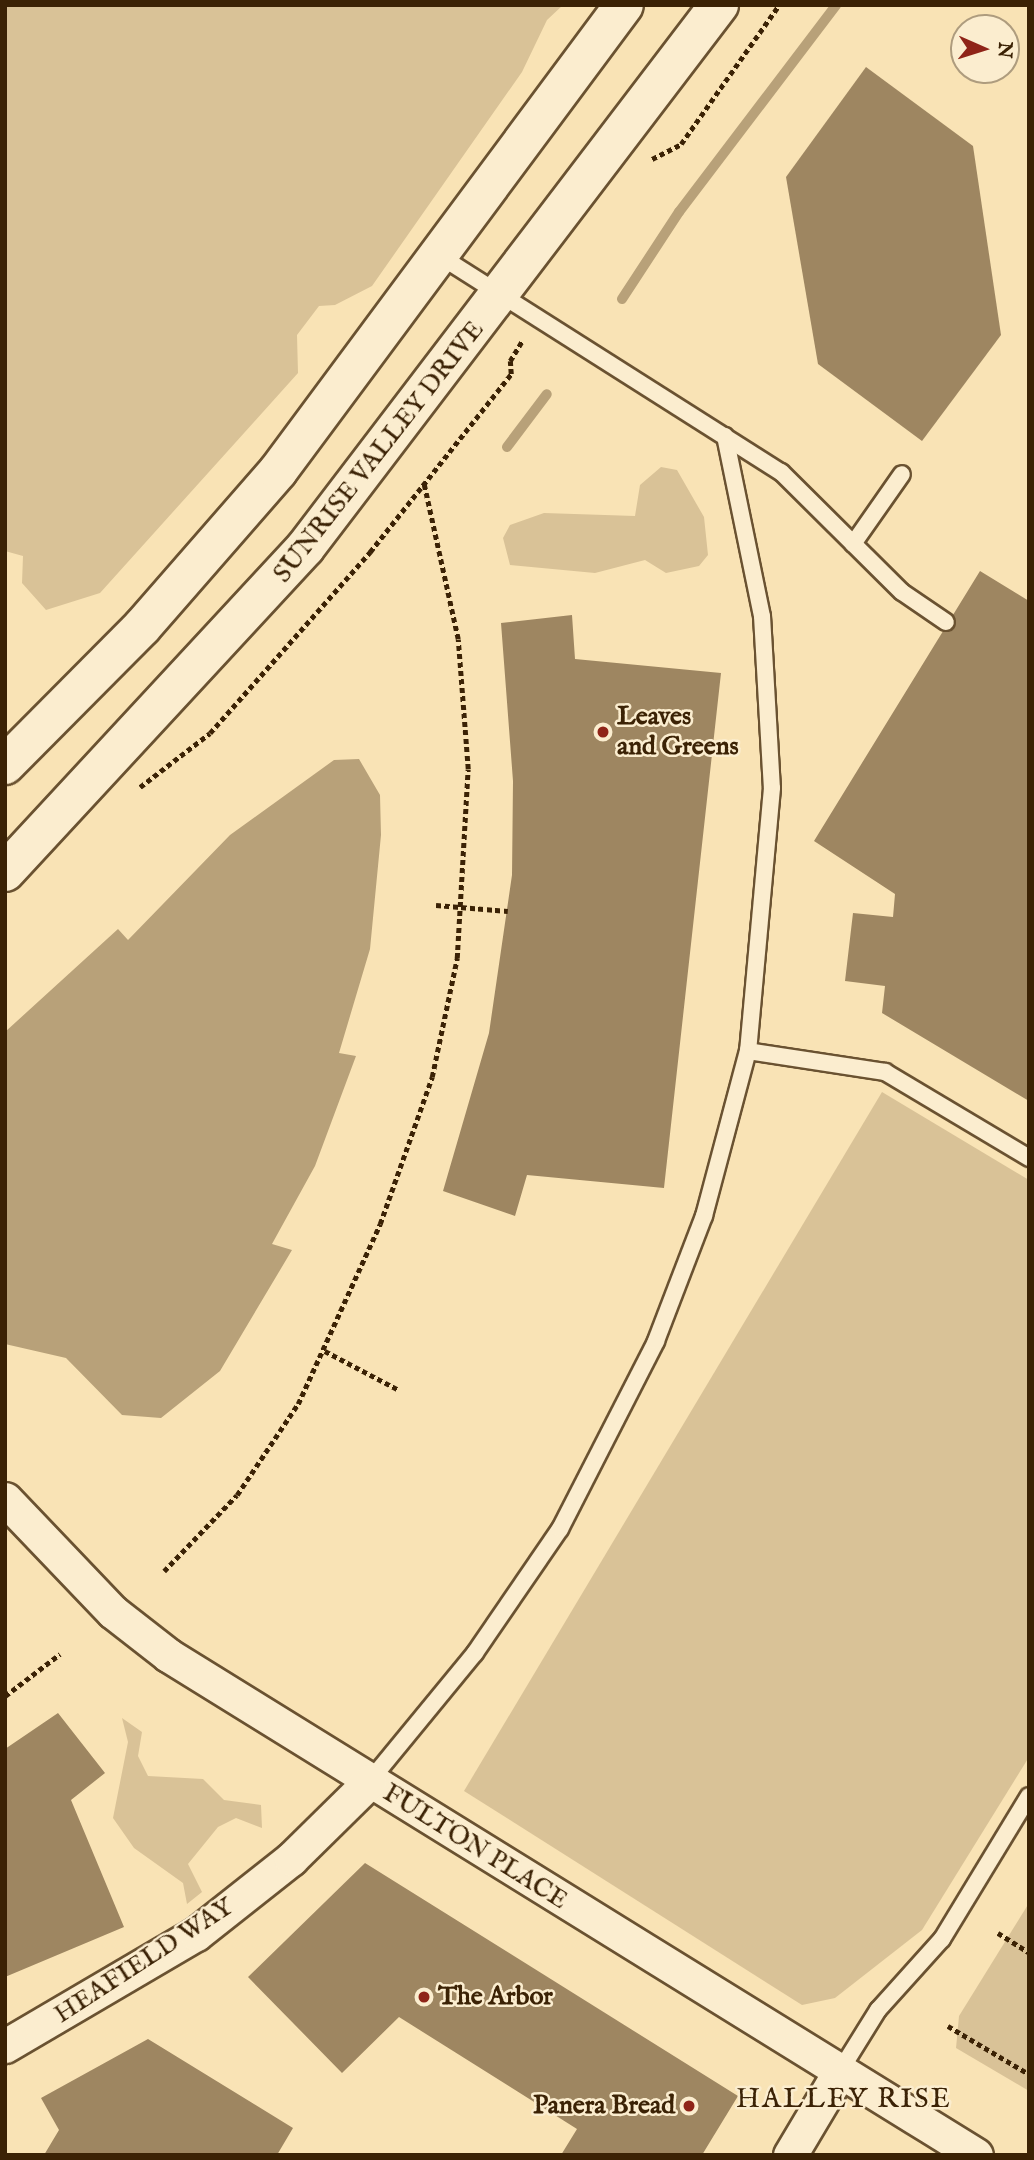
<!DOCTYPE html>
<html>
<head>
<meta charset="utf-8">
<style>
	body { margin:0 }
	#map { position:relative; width:1034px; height:2160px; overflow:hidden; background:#f9e3b5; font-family:"IM FELL English",serif }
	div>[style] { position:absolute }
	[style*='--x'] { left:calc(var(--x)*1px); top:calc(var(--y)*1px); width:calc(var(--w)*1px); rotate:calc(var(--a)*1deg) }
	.green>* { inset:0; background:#d9c297 }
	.water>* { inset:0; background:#b8a179 }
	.stream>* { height:10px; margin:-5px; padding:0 5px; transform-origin:5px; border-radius:5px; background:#b8a179 }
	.building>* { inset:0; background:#9e8661 }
	.path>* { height:4.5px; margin-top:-2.25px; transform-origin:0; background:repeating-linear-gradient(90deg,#3b2205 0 5px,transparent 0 8.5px) }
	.roads { filter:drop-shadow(2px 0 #6a5231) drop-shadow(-2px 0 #6a5231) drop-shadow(0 2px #6a5231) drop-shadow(0 -2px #6a5231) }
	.service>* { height:16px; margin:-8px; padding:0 8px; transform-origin:8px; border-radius:8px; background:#fbedcf }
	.minor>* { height:33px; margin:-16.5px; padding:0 16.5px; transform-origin:16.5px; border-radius:16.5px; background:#fbedcf }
	.secondary>* { height:38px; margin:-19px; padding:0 19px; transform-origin:19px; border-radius:19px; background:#fbedcf }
	.dots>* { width:19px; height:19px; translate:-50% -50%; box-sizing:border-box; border:4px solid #fbedcf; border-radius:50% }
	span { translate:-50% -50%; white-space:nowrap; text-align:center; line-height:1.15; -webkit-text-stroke:5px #fbedcf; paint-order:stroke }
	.street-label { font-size:26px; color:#3b2205 }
	.poi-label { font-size:26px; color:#3b2205; font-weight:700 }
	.left { translate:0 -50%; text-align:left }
	.right { translate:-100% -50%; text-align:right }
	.neighbourhood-label { font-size:28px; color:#3b2205; letter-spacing:2px }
	.frame { position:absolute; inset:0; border:7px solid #3b2205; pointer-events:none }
	.north { position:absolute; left:950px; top:14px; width:70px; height:70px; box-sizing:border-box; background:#fbedcf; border:2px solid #ae9c7e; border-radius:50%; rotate:93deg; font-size:19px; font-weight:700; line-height:28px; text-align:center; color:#3b2205 }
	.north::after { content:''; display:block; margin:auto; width:24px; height:32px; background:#8f2418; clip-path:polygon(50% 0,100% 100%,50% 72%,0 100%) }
</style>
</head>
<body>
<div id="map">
	<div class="green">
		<i style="clip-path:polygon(5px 5px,563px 5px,547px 20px,522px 72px,372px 286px,335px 305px,319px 306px,297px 335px,298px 373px,100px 593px,46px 610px,22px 583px,23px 556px,5px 551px)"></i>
		<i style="clip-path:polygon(661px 467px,677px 470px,704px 517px,708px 555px,699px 566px,666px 573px,645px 560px,595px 573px,510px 565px,503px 538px,510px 525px,544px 513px,635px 516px,640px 485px)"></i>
		<i style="clip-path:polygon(882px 1092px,1029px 1180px,1029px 1757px,922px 1930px,835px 1998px,802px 2005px,464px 1791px)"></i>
		<i style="clip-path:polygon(122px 1718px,142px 1732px,138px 1756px,148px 1776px,203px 1779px,224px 1800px,261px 1805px,262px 1828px,236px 1818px,218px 1827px,188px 1864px,202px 1892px,187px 1904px,183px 1883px,134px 1848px,113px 1818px,128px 1742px)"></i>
		<i style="clip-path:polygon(1029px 1903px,1029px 2091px,956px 2048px,959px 2016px)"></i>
	</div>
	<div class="water">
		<i style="clip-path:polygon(359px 759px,380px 795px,381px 835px,370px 949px,339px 1053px,356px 1056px,315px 1166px,272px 1244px,292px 1250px,220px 1371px,161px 1418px,122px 1415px,66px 1358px,5px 1344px,5px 1032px,118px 929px,128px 940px,230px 835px,334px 760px)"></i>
	</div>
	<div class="stream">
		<i style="--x:622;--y:299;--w:104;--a:-56.8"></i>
		<i style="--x:679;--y:212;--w:260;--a:-52.8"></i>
		<i style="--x:507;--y:447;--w:66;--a:-53"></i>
	</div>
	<div class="building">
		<i style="clip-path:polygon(866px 67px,973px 146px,1001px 335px,922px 441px,818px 364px,786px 177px)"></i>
		<i style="clip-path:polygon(980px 571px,1029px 601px,1029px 1101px,882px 1013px,885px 986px,845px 981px,853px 913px,893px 917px,895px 894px,814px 841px)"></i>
		<i style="clip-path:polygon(572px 615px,575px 659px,721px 673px,664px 1188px,527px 1175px,515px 1216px,443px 1191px,489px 1033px,512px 875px,513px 781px,501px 623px)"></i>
		<i style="clip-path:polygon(58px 1713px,105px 1773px,71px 1800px,124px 1927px,5px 1977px,5px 1749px)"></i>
		<i style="clip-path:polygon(365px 1863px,738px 2096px,702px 2155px,561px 2155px,577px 2129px,399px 2017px,342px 2073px,248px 1977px)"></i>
		<i style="clip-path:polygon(148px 2039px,293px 2128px,277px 2155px,44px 2155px,59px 2130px,41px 2098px)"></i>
	</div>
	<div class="path">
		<i style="--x:652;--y:159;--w:33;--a:-27"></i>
		<i style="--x:681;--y:144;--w:170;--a:-54.8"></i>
		<i style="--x:140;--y:787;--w:88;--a:-37.6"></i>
		<i style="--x:210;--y:733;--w:242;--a:-48.5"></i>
		<i style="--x:370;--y:552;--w:227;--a:-51.6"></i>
		<i style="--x:511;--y:374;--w:13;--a:-94"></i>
		<i style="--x:510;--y:361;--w:23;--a:-59"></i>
		<i style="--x:436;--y:905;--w:72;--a:4.8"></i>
		<i style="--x:325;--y:1351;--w:84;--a:27.8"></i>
		<i style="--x:164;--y:1571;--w:105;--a:-46.2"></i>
		<i style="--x:237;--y:1495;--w:110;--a:-56.2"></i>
		<i style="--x:298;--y:1404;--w:198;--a:-65.5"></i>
		<i style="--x:380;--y:1224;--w:156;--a:-70.5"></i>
		<i style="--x:432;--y:1077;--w:122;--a:-78.1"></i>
		<i style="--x:457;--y:958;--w:189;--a:-86.7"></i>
		<i style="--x:468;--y:769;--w:130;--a:-94.4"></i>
		<i style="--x:458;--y:639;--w:159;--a:-102.4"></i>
		<i style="--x:5;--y:1696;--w:69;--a:-37.4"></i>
		<i style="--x:998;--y:1933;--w:36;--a:32"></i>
		<i style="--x:948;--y:2026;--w:94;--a:30.7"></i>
	</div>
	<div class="roads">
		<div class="service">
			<i style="--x:440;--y:256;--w:404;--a:32.4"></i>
			<i style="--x:781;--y:472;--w:170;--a:44.8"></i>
			<i style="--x:902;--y:592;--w:53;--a:34.3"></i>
			<i style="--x:725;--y:436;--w:184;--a:78.4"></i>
			<i style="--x:762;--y:616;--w:172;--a:86.7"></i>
			<i style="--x:772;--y:788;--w:264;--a:95.2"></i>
			<i style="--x:748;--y:1051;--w:139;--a:8.7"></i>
			<i style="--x:885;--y:1072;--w:168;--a:30.8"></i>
			<i style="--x:853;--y:544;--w:85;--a:-55"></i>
			<i style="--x:369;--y:1782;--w:167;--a:-50.6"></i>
			<i style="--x:475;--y:1653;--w:150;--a:-55.6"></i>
			<i style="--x:560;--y:1529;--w:211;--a:-62.9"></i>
			<i style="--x:656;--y:1341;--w:134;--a:-69"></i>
			<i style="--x:704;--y:1216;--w:171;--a:-75.1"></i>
			<i style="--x:840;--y:2071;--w:72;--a:-58.1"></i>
			<i style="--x:878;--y:2010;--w:96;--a:-48"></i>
			<i style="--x:942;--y:1939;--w:167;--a:-58.7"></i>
		</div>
		<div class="minor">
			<i style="--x:5;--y:1499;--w:156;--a:46.3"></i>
			<i style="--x:113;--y:1612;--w:70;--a:38"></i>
			<i style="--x:168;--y:1655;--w:950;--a:31.75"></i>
			<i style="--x:5;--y:2046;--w:221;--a:-30.4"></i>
			<i style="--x:196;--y:1934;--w:121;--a:-38.3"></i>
			<i style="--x:291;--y:1859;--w:110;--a:-44.6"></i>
			<i style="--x:790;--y:2155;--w:98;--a:-59.2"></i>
		</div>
		<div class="secondary">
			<i style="--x:5;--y:765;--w:194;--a:-45.2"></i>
			<i style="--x:142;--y:627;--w:207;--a:-48.9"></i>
			<i style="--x:278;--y:471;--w:580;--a:-53.41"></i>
			<i style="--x:5;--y:872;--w:442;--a:-47.2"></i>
			<i style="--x:305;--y:548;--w:683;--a:-52.68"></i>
		</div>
	</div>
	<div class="dots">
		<i style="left:603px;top:732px;background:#8f2418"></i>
		<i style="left:424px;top:1997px;background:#8f2418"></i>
		<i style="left:689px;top:2106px;background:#8f2418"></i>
	</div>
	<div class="street-label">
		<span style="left:379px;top:452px;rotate:-52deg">SUNRISE VALLEY DRIVE</span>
		<span style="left:475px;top:1847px;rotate:32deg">FULTON PLACE</span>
		<span style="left:144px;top:1961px;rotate:-33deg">HEAFIELD WAY</span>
	</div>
	<div class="poi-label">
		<span class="left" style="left:617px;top:732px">Leaves<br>and Greens</span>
		<span class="left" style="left:438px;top:1997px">The Arbor</span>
		<span class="right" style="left:675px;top:2106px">Panera Bread</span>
	</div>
	<div class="neighbourhood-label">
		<span style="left:844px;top:2100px">HALLEY RISE</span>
	</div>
	<div class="frame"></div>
	<div class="north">N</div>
</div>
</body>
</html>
